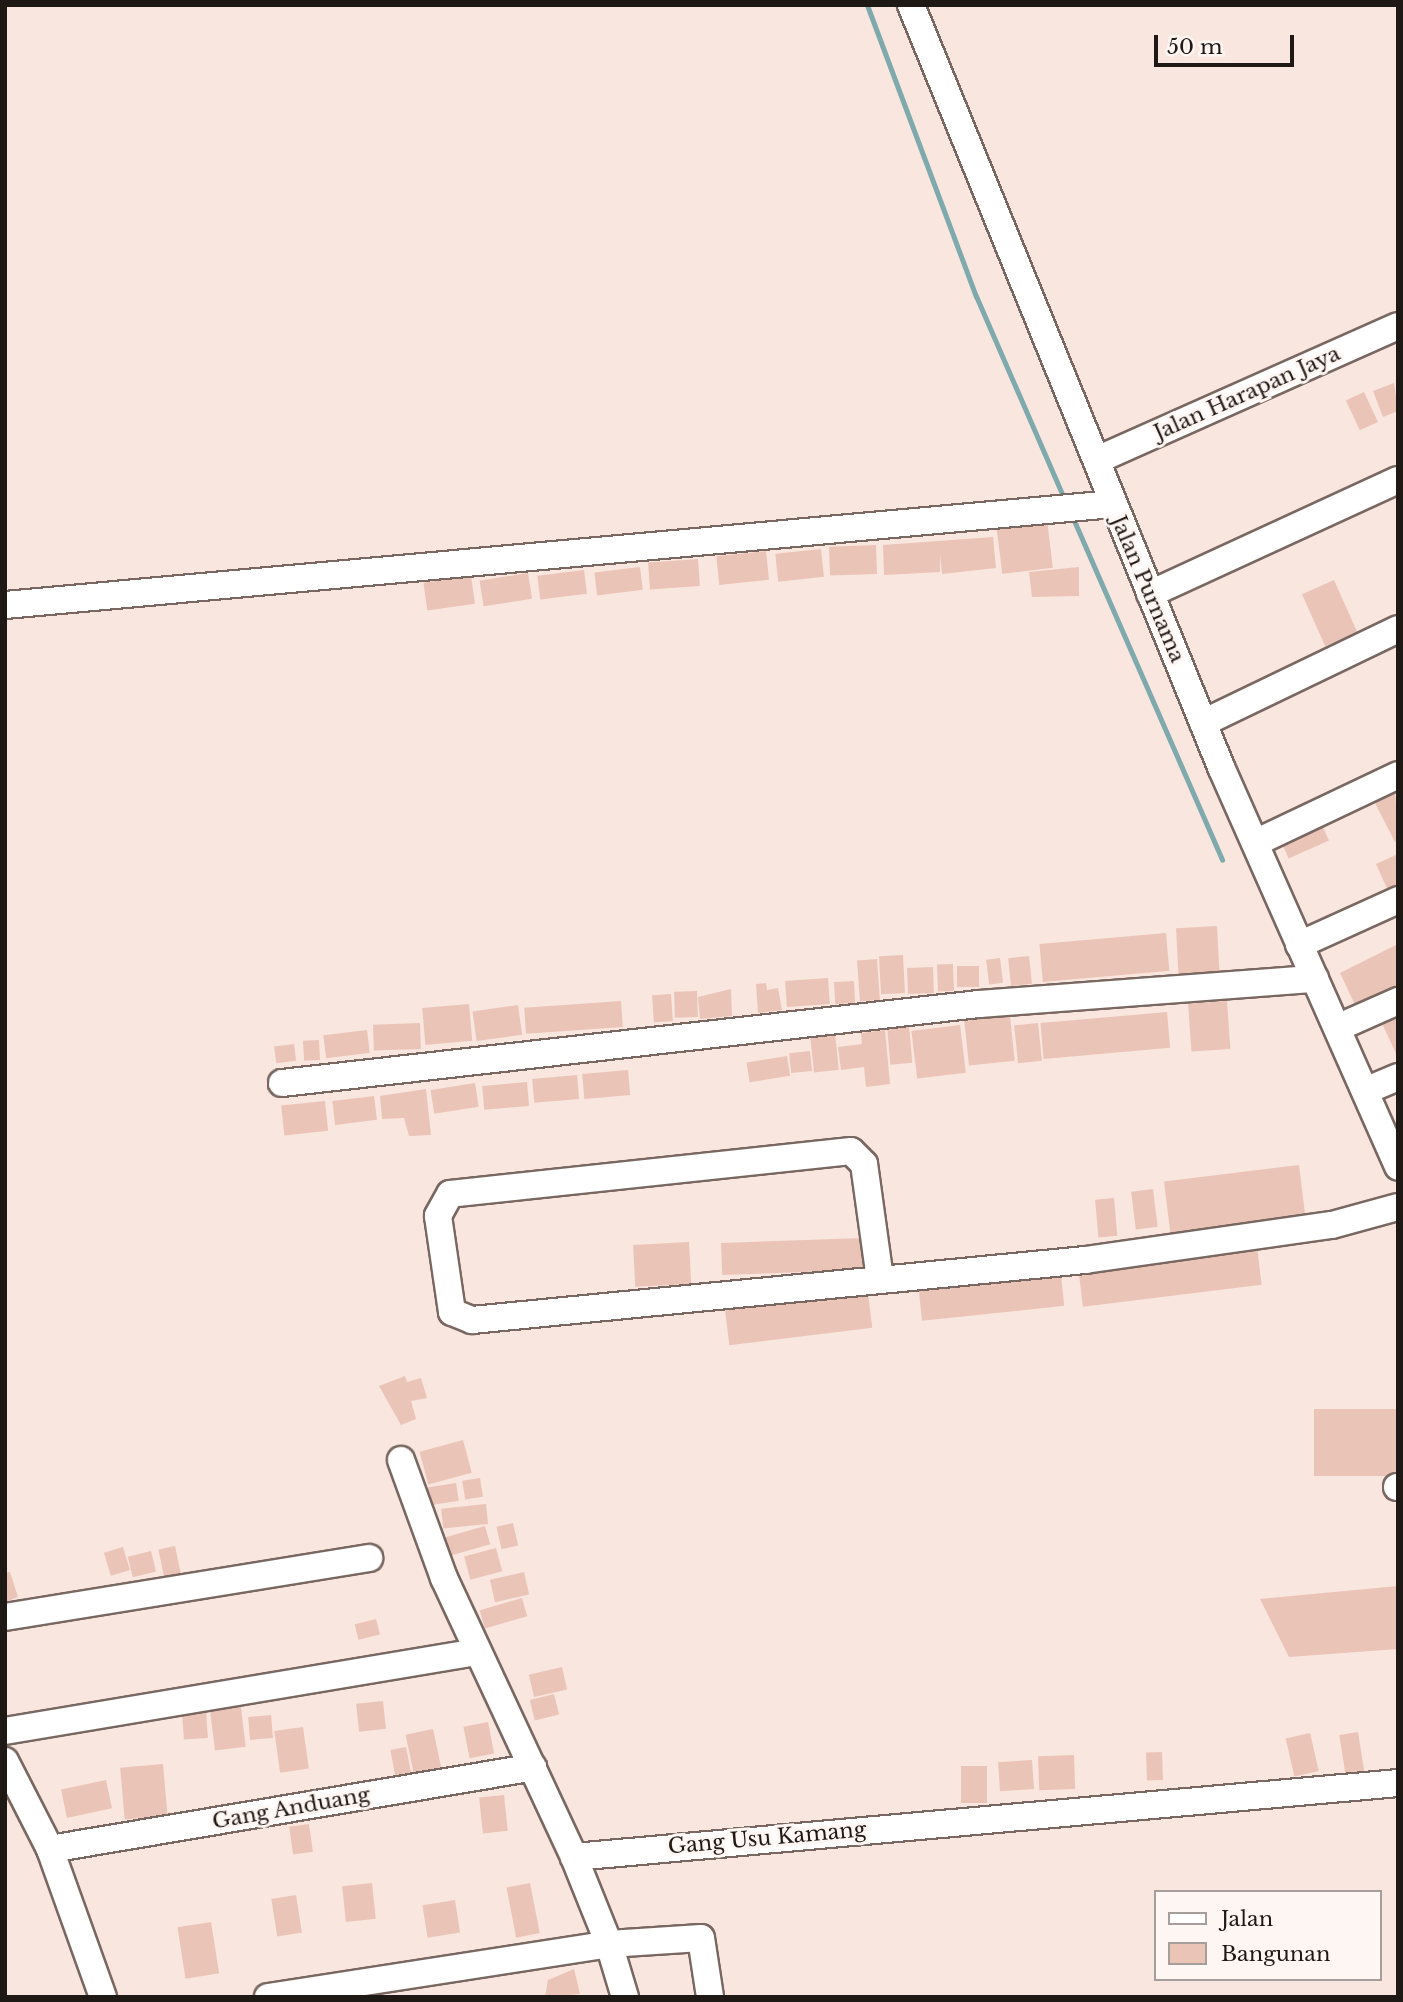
<!DOCTYPE html>
<html>
<head>
<meta charset="utf-8">
<style>
	body { margin:0 }
	#map { position:relative; width:1403px; height:2002px; overflow:hidden; background:#f9e6de; font-family:"Libre Baskerville",serif }
	div>[style] { position:absolute }
	[style*='--x'] { left:calc(var(--x)*1px); top:calc(var(--y)*1px); width:calc(var(--w)*1px); rotate:calc(var(--a)*1deg) }
	.stream>* { height:5px; margin:-2.5px; padding:0 2.5px; transform-origin:2.5px; border-radius:2.5px; background:#7ea9ad }
	.building>* { inset:0; background:#ebc4b8; transform-origin:0 0 }
	.roads { filter:drop-shadow(2px 0 #786861) drop-shadow(-2px 0 #786861) drop-shadow(0 2px #786861) drop-shadow(0 -2px #786861) }
	.minor>* { height:26px; margin:-13px; padding:0 13px; transform-origin:13px; border-radius:13px; background:#fff }
	span { translate:-50% -50%; white-space:nowrap; text-align:center; line-height:1.15; -webkit-text-stroke:6px #fef6f3; paint-order:stroke }
	.street-label { font-size:21px; color:#1f1916 }
	.frame { position:absolute; inset:0; border:7px solid #1f1916; pointer-events:none }
	.legend { position:absolute; left:1154px; top:1890px; width:228px; height:91px; box-sizing:border-box; background:#fef6f3; border:2px solid #a59e9b; margin:0; padding:9px 12px; list-style:none; font-size:21px; color:#1f1916 }
	.legend li { display:flex; align-items:center; gap:14px; height:35px }
	.legend b { width:35px; border:2px solid #a59e9b }
	.scale { position:absolute; left:1154px; top:35px; width:140px; height:32px; box-sizing:border-box; border:4px solid #1f1916; border-top:0; padding-left:9px; font-size:21px; line-height:24px; white-space:nowrap; color:#1f1916; -webkit-text-stroke:5px #fef6f3; paint-order:stroke }
</style>
</head>
<body>
<div id="map">
	<div class="stream">
		<i style="--x:867;--y:5;--w:311;--a:69.5"></i>
		<i style="--x:976;--y:296;--w:223;--a:66.5"></i>
		<i style="--x:1072;--y:516;--w:375;--a:66.4"></i>
	</div>
	<div class="building">
		<i style="clip-path:polygon(1394px 383px,1398px 411px,1383px 417px,1373px 391px)"></i>
		<i style="left:1364px;top:392px;width:33px;height:20px;rotate:65deg"></i>
		<i style="left:1047px;top:520px;width:48px;height:51px;rotate:83deg"></i>
		<i style="clip-path:polygon(993px 537px,996px 568px,942px 574px,940px 554px,940px 572px,884px 575px,883px 545px)"></i>
		<i style="left:876px;top:545px;width:29px;height:47px;rotate:88deg"></i>
		<i style="left:821px;top:549px;width:28px;height:46px;rotate:84deg"></i>
		<i style="left:766px;top:551px;width:29px;height:50px;rotate:84deg"></i>
		<i style="left:698px;top:559px;width:27px;height:50px;rotate:86deg"></i>
		<i style="left:640px;top:567px;width:23px;height:46px;rotate:83deg"></i>
		<i style="clip-path:polygon(1079px 567px,1079px 596px,1032px 597px,1029px 572px)"></i>
		<i style="left:584px;top:570px;width:24px;height:47px;rotate:83deg"></i>
		<i style="left:528px;top:573px;width:26px;height:49px;rotate:81deg"></i>
		<i style="left:471px;top:576px;width:28px;height:48px;rotate:82deg"></i>
		<i style="left:1334px;top:580px;width:57px;height:35px;rotate:66deg"></i>
		<i style="clip-path:polygon(1395px 790px,1398px 840px,1395px 842px,1374px 801px)"></i>
		<i style="left:1322px;top:825px;width:17px;height:44px;rotate:66deg"></i>
		<i style="clip-path:polygon(1398px 854px,1398px 894px,1391px 897px,1376px 864px)"></i>
		<i style="left:1217px;top:926px;width:51px;height:41px;rotate:87deg"></i>
		<i style="left:1166px;top:933px;width:38px;height:127px;rotate:85deg"></i>
		<i style="clip-path:polygon(1398px 944px,1398px 989px,1357px 1009px,1340px 973px)"></i>
		<i style="left:903px;top:955px;width:38px;height:24px;rotate:87deg"></i>
		<i style="left:1029px;top:956px;width:28px;height:21px;rotate:84deg"></i>
		<i style="left:1000px;top:958px;width:25px;height:14px;rotate:83deg"></i>
		<i style="left:877px;top:959px;width:41px;height:20px;rotate:86deg"></i>
		<i style="left:953px;top:964px;width:27px;height:16px;rotate:88deg"></i>
		<i style="left:979px;top:966px;width:21px;height:22px;rotate:90deg"></i>
		<i style="left:933px;top:967px;width:26px;height:26px;rotate:88deg"></i>
		<i style="left:828px;top:978px;width:26px;height:43px;rotate:86deg"></i>
		<i style="left:854px;top:981px;width:22px;height:20px;rotate:87deg"></i>
		<i style="clip-path:polygon(766px 983px,767px 990px,778px 988px,782px 1010px,758px 1013px,756px 984px)"></i>
		<i style="clip-path:polygon(731px 989px,732px 1016px,700px 1019px,698px 997px)"></i>
		<i style="left:697px;top:991px;width:26px;height:23px;rotate:88deg"></i>
		<i style="left:671px;top:994px;width:27px;height:19px;rotate:86deg"></i>
		<i style="left:621px;top:1001px;width:26px;height:97px;rotate:86deg"></i>
		<i style="left:1227px;top:1001px;width:48px;height:39px;rotate:86deg"></i>
		<i style="left:469px;top:1004px;width:37px;height:47px;rotate:85deg"></i>
		<i style="left:518px;top:1005px;width:30px;height:46px;rotate:82deg"></i>
		<i style="left:1167px;top:1012px;width:36px;height:127px;rotate:85deg"></i>
		<i style="clip-path:polygon(1398px 1013px,1398px 1058px,1381px 1021px)"></i>
		<i style="left:1010px;top:1016px;width:45px;height:46px;rotate:84deg"></i>
		<i style="left:420px;top:1023px;width:26px;height:47px;rotate:88deg"></i>
		<i style="left:1038px;top:1023px;width:38px;height:24px;rotate:84deg"></i>
		<i style="left:909px;top:1025px;width:38px;height:22px;rotate:85deg"></i>
		<i style="left:960px;top:1025px;width:48px;height:49px;rotate:83deg"></i>
		<i style="left:367px;top:1030px;width:23px;height:44px;rotate:83deg"></i>
		<i style="clip-path:polygon(885px 1030px,890px 1084px,866px 1087px,864px 1067px,841px 1070px,838px 1047px,862px 1044px,861px 1033px)"></i>
		<i style="left:835px;top:1033px;width:37px;height:25px;rotate:84deg"></i>
		<i style="left:319px;top:1040px;width:20px;height:16px;rotate:87deg"></i>
		<i style="left:294px;top:1044px;width:17px;height:20px;rotate:83deg"></i>
		<i style="left:810px;top:1051px;width:20px;height:21px;rotate:84deg"></i>
		<i style="left:787px;top:1056px;width:20px;height:41px;rotate:81deg"></i>
		<i style="left:628px;top:1070px;width:25px;height:46px;rotate:85deg"></i>
		<i style="left:577px;top:1075px;width:24px;height:45px;rotate:85deg"></i>
		<i style="left:527px;top:1082px;width:24px;height:45px;rotate:85deg"></i>
		<i style="left:475px;top:1083px;width:24px;height:45px;rotate:81deg"></i>
		<i style="clip-path:polygon(426px 1089px,431px 1135px,409px 1136px,404px 1118px,382px 1119px,380px 1096px)"></i>
		<i style="left:374px;top:1096px;width:24px;height:42px;rotate:83deg"></i>
		<i style="left:325px;top:1101px;width:30px;height:44px;rotate:84deg"></i>
		<i style="left:1299px;top:1165px;width:56px;height:136px;rotate:83deg"></i>
		<i style="left:1153px;top:1189px;width:38px;height:22px;rotate:83deg"></i>
		<i style="left:1114px;top:1198px;width:38px;height:19px;rotate:85deg"></i>
		<i style="left:863px;top:1238px;width:32px;height:142px;rotate:88deg"></i>
		<i style="left:689px;top:1242px;width:42px;height:56px;rotate:87deg"></i>
		<i style="left:1257px;top:1247px;width:38px;height:180px;rotate:83deg"></i>
		<i style="left:1061px;top:1275px;width:31px;height:143px;rotate:84deg"></i>
		<i style="left:868px;top:1293px;width:35px;height:144px;rotate:83deg"></i>
		<i style="clip-path:polygon(405px 1376px,407px 1382px,421px 1378px,427px 1398px,411px 1401px,416px 1419px,401px 1425px,379px 1386px)"></i>
		<i style="left:1398px;top:1409px;width:67px;height:84px;rotate:90deg"></i>
		<i style="left:463px;top:1440px;width:34px;height:45px;rotate:75deg"></i>
		<i style="left:480px;top:1478px;width:19px;height:18px;rotate:81deg"></i>
		<i style="left:456px;top:1483px;width:18px;height:29px;rotate:81deg"></i>
		<i style="left:486px;top:1504px;width:20px;height:45px;rotate:84deg"></i>
		<i style="left:513px;top:1523px;width:23px;height:17px;rotate:77deg"></i>
		<i style="left:485px;top:1526px;width:19px;height:41px;rotate:74deg"></i>
		<i style="left:175px;top:1546px;width:30px;height:17px;rotate:78deg"></i>
		<i style="left:123px;top:1547px;width:24px;height:20px;rotate:73deg"></i>
		<i style="left:496px;top:1548px;width:24px;height:33px;rotate:75deg"></i>
		<i style="left:151px;top:1551px;width:21px;height:24px;rotate:76deg"></i>
		<i style="clip-path:polygon(10px 1572px,18px 1597px,5px 1602px,5px 1573px)"></i>
		<i style="left:524px;top:1572px;width:23px;height:35px;rotate:77deg"></i>
		<i style="clip-path:polygon(1398px 1586px,1398px 1649px,1289px 1657px,1260px 1599px)"></i>
		<i style="left:522px;top:1598px;width:19px;height:44px;rotate:74deg"></i>
		<i style="left:376px;top:1619px;width:16px;height:22px;rotate:76deg"></i>
		<i style="left:562px;top:1667px;width:23px;height:34px;rotate:77deg"></i>
		<i style="left:554px;top:1694px;width:21px;height:25px;rotate:76deg"></i>
		<i style="left:240px;top:1700px;width:47px;height:31px;rotate:83deg"></i>
		<i style="left:383px;top:1701px;width:28px;height:27px;rotate:84deg"></i>
		<i style="left:206px;top:1711px;width:27px;height:24px;rotate:86deg"></i>
		<i style="left:271px;top:1715px;width:23px;height:23px;rotate:85deg"></i>
		<i style="left:488px;top:1722px;width:32px;height:25px;rotate:79deg"></i>
		<i style="left:303px;top:1727px;width:42px;height:29px;rotate:82deg"></i>
		<i style="left:433px;top:1729px;width:43px;height:28px;rotate:78deg"></i>
		<i style="left:1358px;top:1732px;width:40px;height:19px;rotate:81deg"></i>
		<i style="left:1310px;top:1733px;width:39px;height:25px;rotate:77deg"></i>
		<i style="left:406px;top:1747px;width:26px;height:16px;rotate:79deg"></i>
		<i style="left:1162px;top:1752px;width:28px;height:16px;rotate:88deg"></i>
		<i style="left:1074px;top:1755px;width:34px;height:36px;rotate:88deg"></i>
		<i style="left:1032px;top:1760px;width:29px;height:34px;rotate:86deg"></i>
		<i style="left:163px;top:1764px;width:52px;height:43px;rotate:85deg"></i>
		<i style="left:961px;top:1766px;width:26px;height:37px"></i>
		<i style="left:106px;top:1780px;width:29px;height:46px;rotate:78deg"></i>
		<i style="left:504px;top:1795px;width:36px;height:25px;rotate:84deg"></i>
		<i style="left:309px;top:1824px;width:28px;height:20px;rotate:82deg"></i>
		<i style="left:372px;top:1883px;width:36px;height:30px;rotate:84deg"></i>
		<i style="left:530px;top:1883px;width:51px;height:24px;rotate:79deg"></i>
		<i style="left:296px;top:1895px;width:38px;height:25px;rotate:81deg"></i>
		<i style="left:455px;top:1900px;width:33px;height:33px;rotate:81deg"></i>
		<i style="left:211px;top:1922px;width:52px;height:34px;rotate:81deg"></i>
		<i style="clip-path:polygon(574px 1969px,580px 1994px,545px 1997px,548px 1980px)"></i>
	</div>
	<div class="roads">
		<div class="minor">
			<i style="--x:911;--y:5;--w:823;--a:67.86"></i>
			<i style="--x:1221;--y:767;--w:437;--a:66.1"></i>
			<i style="--x:1097;--y:460;--w:329;--a:-24"></i>
			<i style="--x:1150;--y:594;--w:273;--a:-24.7"></i>
			<i style="--x:5;--y:605;--w:1113;--a:-5.21"></i>
			<i style="--x:1203;--y:723;--w:216;--a:-25.7"></i>
			<i style="--x:1255;--y:843;--w:158;--a:-25.4"></i>
			<i style="--x:1299;--y:945;--w:109;--a:-24.4"></i>
			<i style="--x:1337;--y:1028;--w:67;--a:-23.9"></i>
			<i style="--x:282;--y:1083;--w:701;--a:-6.47"></i>
			<i style="--x:979;--y:1004;--w:337;--a:-4.3"></i>
			<i style="--x:1365;--y:1091;--w:36;--a:-23"></i>
			<i style="--x:880;--y:1279;--w:116;--a:-97.9"></i>
			<i style="--x:864;--y:1164;--w:18;--a:-135"></i>
			<i style="--x:851;--y:1151;--w:403;--a:173.9"></i>
			<i style="--x:450;--y:1194;--w:25;--a:119"></i>
			<i style="--x:438;--y:1216;--w:97;--a:81.7"></i>
			<i style="--x:452;--y:1312;--w:22;--a:22"></i>
			<i style="--x:472;--y:1320;--w:616;--a:-5.59"></i>
			<i style="--x:1085;--y:1260;--w:249;--a:-8.1"></i>
			<i style="--x:1332;--y:1225;--w:68;--a:-15.3"></i>
			<i style="--x:401;--y:1460;--w:126;--a:70"></i>
			<i style="--x:444;--y:1578;--w:308;--a:65"></i>
			<i style="--x:1397;--y:1487;--w:1;--a:0"></i>
			<i style="--x:5;--y:1617;--w:369;--a:-9.2"></i>
			<i style="--x:5;--y:1731;--w:479;--a:-9.5"></i>
			<i style="--x:5;--y:1761;--w:99;--a:62.9"></i>
			<i style="--x:50;--y:1849;--w:157;--a:70.3"></i>
			<i style="--x:50;--y:1849;--w:490;--a:-9.6"></i>
			<i style="--x:268;--y:1997;--w:345;--a:-8.8"></i>
			<i style="--x:609;--y:1944;--w:94;--a:-111.9"></i>
			<i style="--x:574;--y:1857;--w:827;--a:-5.13"></i>
			<i style="--x:625;--y:1997;--w:55;--a:-106.8"></i>
			<i style="--x:609;--y:1944;--w:92;--a:-3.7"></i>
			<i style="--x:701;--y:1938;--w:60;--a:81.3"></i>
		</div>
	</div>
	<div class="street-label">
		<span style="left:1247px;top:393px;rotate:-24deg">Jalan Harapan Jaya</span>
		<span style="left:1148px;top:589px;rotate:67deg">Jalan Purnama</span>
		<span style="left:291px;top:1808px;rotate:-10deg">Gang Anduang</span>
		<span style="left:767px;top:1838px;rotate:-5deg">Gang Usu Kamang</span>
	</div>
	<div class="frame"></div>
	<ul class="legend">
	<li><b style="height:9px;background:#fff"></b>Jalan</li>
	<li><b style="height:19px;background:#ebc4b8"></b>Bangunan</li>
	</ul>
	<div class="scale">50 m</div>
</div>
</body>
</html>
